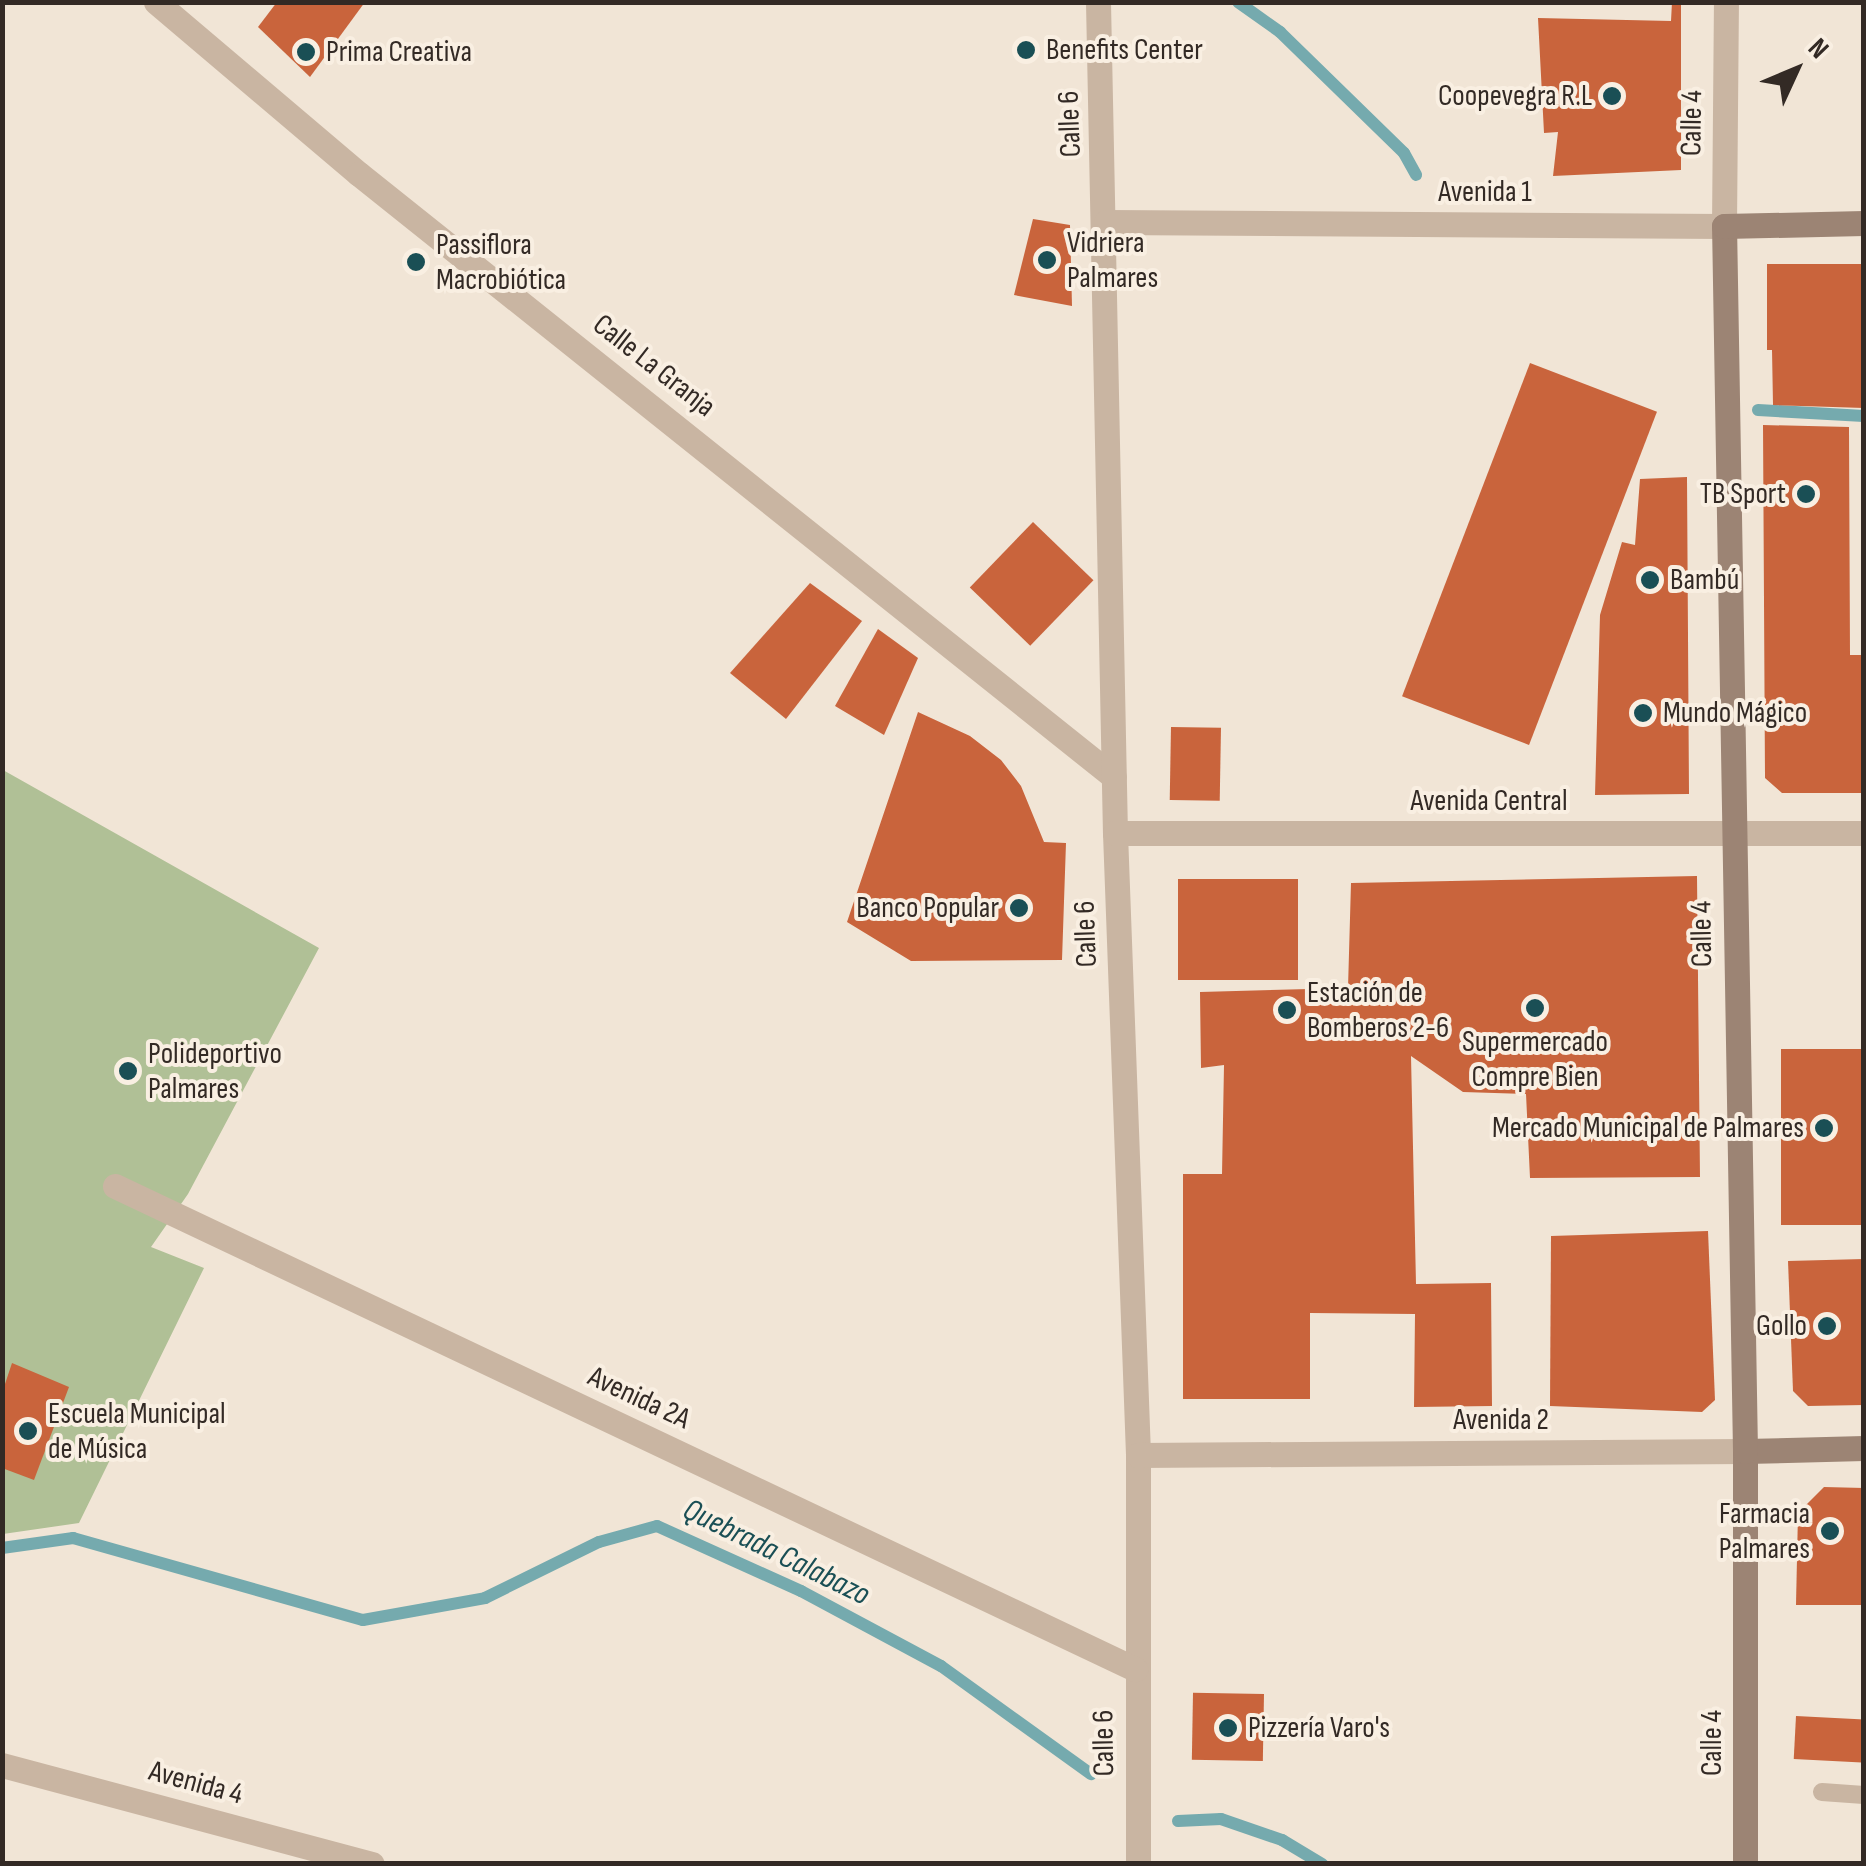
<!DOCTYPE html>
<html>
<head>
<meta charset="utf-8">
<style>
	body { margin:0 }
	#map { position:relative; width:1866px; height:1866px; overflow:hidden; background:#f1e5d6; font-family:"Sofia Sans Condensed",sans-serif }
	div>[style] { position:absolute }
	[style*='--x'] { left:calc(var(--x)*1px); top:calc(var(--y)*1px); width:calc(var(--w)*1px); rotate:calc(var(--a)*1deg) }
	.green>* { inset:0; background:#b0c096 }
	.stream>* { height:12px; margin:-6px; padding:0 6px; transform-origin:6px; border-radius:6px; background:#75aaae }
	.building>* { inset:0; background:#c9643c; transform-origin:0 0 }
	.lane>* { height:18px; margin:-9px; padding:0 9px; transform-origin:9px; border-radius:9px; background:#c9b5a2 }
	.street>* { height:25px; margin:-12.5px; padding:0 12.5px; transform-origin:12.5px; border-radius:12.5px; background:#c9b5a2 }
	.secondary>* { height:25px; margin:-12.5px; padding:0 12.5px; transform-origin:12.5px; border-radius:12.5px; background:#9c8474 }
	.dots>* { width:28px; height:28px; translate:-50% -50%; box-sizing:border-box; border:5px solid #f9efe2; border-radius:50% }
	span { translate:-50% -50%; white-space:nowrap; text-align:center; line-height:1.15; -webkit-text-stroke:8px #f9efe2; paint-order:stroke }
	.poi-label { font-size:30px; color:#332a25 }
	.left { translate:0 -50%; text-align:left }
	.right { translate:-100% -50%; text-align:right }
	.street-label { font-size:30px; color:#332a25 }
	.water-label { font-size:32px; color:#1a4f55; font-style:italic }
	.frame { position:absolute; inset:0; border:5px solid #332a25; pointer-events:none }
	.north { position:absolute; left:1746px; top:20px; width:100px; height:100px; -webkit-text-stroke:8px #f9efe2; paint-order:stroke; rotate:46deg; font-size:28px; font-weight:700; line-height:40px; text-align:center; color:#332a25 }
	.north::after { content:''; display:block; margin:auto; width:35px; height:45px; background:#332a25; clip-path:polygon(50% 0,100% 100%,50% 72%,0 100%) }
</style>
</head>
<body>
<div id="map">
	<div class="green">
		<i style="clip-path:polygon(3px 770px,319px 948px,188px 1194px,151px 1247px,204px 1268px,79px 1523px,3px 1534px)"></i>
	</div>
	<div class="stream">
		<i style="--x:1238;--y:2;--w:52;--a:35.5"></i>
		<i style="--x:1280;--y:32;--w:173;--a:44.3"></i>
		<i style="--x:1404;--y:153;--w:25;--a:61"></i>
		<i style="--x:1758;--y:410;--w:106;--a:3.2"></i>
		<i style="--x:2;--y:1548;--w:72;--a:-8"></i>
		<i style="--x:73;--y:1538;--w:301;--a:15.8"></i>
		<i style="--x:363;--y:1620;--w:124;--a:-10.2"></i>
		<i style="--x:485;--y:1598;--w:127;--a:-26.2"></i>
		<i style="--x:599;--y:1542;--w:60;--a:-15.4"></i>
		<i style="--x:657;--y:1526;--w:158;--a:24.3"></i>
		<i style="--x:801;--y:1591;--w:159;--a:28.2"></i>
		<i style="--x:941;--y:1666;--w:185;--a:35.8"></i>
		<i style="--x:1178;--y:1821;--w:43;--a:-2.7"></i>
		<i style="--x:1221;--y:1819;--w:65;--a:19"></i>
		<i style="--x:1282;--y:1840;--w:47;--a:31"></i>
	</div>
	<div class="building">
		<i style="clip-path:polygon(277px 2px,365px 2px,310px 77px,258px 27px)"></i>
		<i style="clip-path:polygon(1672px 2px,1681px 2px,1681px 170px,1553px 176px,1558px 132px,1544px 133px,1538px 18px,1671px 21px)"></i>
		<i style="clip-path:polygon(1033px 219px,1070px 225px,1072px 306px,1014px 295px)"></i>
		<i style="clip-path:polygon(1767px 264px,1864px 264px,1864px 408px,1773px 405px,1772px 350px,1767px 350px)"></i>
		<i style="left:1530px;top:363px;width:136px;height:357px;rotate:21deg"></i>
		<i style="clip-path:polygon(1763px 425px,1849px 427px,1850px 655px,1864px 655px,1864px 793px,1782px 793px,1765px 778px)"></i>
		<i style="clip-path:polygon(1687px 477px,1689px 794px,1595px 795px,1600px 615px,1622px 542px,1635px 545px,1640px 479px)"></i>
		<i style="left:1033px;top:522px;width:84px;height:91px;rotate:44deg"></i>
		<i style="clip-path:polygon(810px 583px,862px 621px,786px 719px,730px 673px)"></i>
		<i style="clip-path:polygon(878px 629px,918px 658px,884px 735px,835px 706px)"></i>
		<i style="clip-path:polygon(918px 712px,970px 736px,1001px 760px,1021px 786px,1044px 842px,1066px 843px,1062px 960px,911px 961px,847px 922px)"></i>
		<i style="left:1171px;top:727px;width:50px;height:73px;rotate:1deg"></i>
		<i style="clip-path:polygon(1697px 876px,1700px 1177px,1530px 1178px,1526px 1094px,1463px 1092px,1411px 1056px,1416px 1284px,1491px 1283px,1492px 1406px,1414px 1407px,1415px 1314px,1310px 1313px,1310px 1399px,1183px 1399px,1183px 1174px,1222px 1174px,1224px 1065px,1201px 1068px,1200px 992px,1348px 988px,1351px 883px)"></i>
		<i style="left:1178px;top:879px;width:120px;height:101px"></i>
		<i style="left:1781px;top:1049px;width:83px;height:176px"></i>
		<i style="clip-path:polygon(1708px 1231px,1715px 1400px,1702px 1412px,1550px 1406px,1551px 1236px)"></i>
		<i style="clip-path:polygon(1864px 1259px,1864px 1405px,1808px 1406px,1793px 1391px,1788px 1261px)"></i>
		<i style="clip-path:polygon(12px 1363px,69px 1387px,34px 1480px,2px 1468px,2px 1393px)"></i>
		<i style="clip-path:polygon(1824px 1487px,1864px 1488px,1864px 1605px,1796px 1605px,1798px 1513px)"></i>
		<i style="left:1264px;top:1694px;width:67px;height:71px;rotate:91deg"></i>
		<i style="left:1796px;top:1716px;width:68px;height:43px;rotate:3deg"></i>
	</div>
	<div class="lane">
		<i style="--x:1822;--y:1792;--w:42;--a:4.1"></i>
	</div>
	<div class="street">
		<i style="--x:156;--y:2;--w:266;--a:40.3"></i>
		<i style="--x:359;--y:174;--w:966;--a:38.61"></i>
		<i style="--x:1098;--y:2;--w:831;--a:88.83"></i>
		<i style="--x:1115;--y:833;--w:622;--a:87.88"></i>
		<i style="--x:1138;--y:1455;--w:409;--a:90"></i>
		<i style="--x:1106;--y:222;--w:618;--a:0.37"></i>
		<i style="--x:1724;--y:226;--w:224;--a:-89.5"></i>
		<i style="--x:1115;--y:833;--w:749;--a:0"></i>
		<i style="--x:115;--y:1186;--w:1129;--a:25.34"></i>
		<i style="--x:1138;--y:1455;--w:607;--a:-0.38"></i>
		<i style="--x:2;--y:1765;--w:383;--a:15"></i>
	</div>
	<div class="secondary">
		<i style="--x:1745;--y:1451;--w:119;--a:-1.4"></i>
		<i style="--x:1745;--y:1864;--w:413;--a:-90"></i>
		<i style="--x:1745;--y:1451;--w:1225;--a:-90.98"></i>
		<i style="--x:1724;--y:226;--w:140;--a:-1.2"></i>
	</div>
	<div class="dots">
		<i style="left:1026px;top:50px;background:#1a4f55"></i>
		<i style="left:306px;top:52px;background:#1a4f55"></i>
		<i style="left:1612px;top:96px;background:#1a4f55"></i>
		<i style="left:1047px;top:260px;background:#1a4f55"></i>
		<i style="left:416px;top:262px;background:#1a4f55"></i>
		<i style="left:1806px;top:494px;background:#1a4f55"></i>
		<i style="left:1650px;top:580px;background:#1a4f55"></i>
		<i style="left:1643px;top:713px;background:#1a4f55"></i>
		<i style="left:1019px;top:908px;background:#1a4f55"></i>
		<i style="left:1535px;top:1008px;background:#1a4f55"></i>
		<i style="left:1287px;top:1010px;background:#1a4f55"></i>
		<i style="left:128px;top:1071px;background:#1a4f55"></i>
		<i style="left:1824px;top:1128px;background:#1a4f55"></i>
		<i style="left:1827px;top:1326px;background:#1a4f55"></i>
		<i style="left:28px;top:1431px;background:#1a4f55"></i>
		<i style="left:1830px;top:1531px;background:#1a4f55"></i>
		<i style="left:1228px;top:1728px;background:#1a4f55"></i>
	</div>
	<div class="poi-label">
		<span class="left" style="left:1046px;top:50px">Benefits Center</span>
		<span class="left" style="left:326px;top:52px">Prima Creativa</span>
		<span class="right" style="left:1592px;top:96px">Coopevegra R.L</span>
		<span class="left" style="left:1067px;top:260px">Vidriera<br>Palmares</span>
		<span class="left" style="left:436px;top:262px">Passiflora<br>Macrobiótica</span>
		<span class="right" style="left:1786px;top:494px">TB Sport</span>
		<span class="left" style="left:1670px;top:580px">Bambú</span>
		<span class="left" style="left:1663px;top:713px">Mundo Mágico</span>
		<span class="right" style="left:999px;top:908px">Banco Popular</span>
		<span class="left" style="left:1307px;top:1010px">Estación de<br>Bomberos 2-6</span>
		<span style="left:1535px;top:1059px">Supermercado<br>Compre Bien</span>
		<span class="left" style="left:148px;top:1071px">Polideportivo<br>Palmares</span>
		<span class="right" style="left:1804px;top:1128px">Mercado Municipal de Palmares</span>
		<span class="right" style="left:1807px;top:1326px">Gollo</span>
		<span class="left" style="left:48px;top:1431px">Escuela Municipal<br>de Música</span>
		<span class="right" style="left:1810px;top:1531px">Farmacia<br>Palmares</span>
		<span class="left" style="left:1248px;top:1728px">Pizzería Varo's</span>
	</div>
	<div class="street-label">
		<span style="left:1692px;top:123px;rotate:-89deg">Calle 4</span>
		<span style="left:1070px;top:124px;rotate:-92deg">Calle 6</span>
		<span style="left:1485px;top:192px">Avenida 1</span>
		<span style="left:654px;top:366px;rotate:38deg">Calle La Granja</span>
		<span style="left:1489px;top:801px">Avenida Central</span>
		<span style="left:1086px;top:934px;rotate:-92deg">Calle 6</span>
		<span style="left:1702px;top:934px;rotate:-91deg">Calle 4</span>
		<span style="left:639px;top:1398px;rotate:25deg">Avenida 2A</span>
		<span style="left:1501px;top:1420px">Avenida 2</span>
		<span style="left:1104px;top:1743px;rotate:-91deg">Calle 6</span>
		<span style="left:1712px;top:1743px;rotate:-90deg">Calle 4</span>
		<span style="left:196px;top:1783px;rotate:15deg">Avenida 4</span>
	</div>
	<div class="water-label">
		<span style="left:776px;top:1553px;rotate:26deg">Quebrada Calabazo</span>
	</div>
	<div class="frame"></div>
	<div class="north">N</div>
</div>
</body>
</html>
